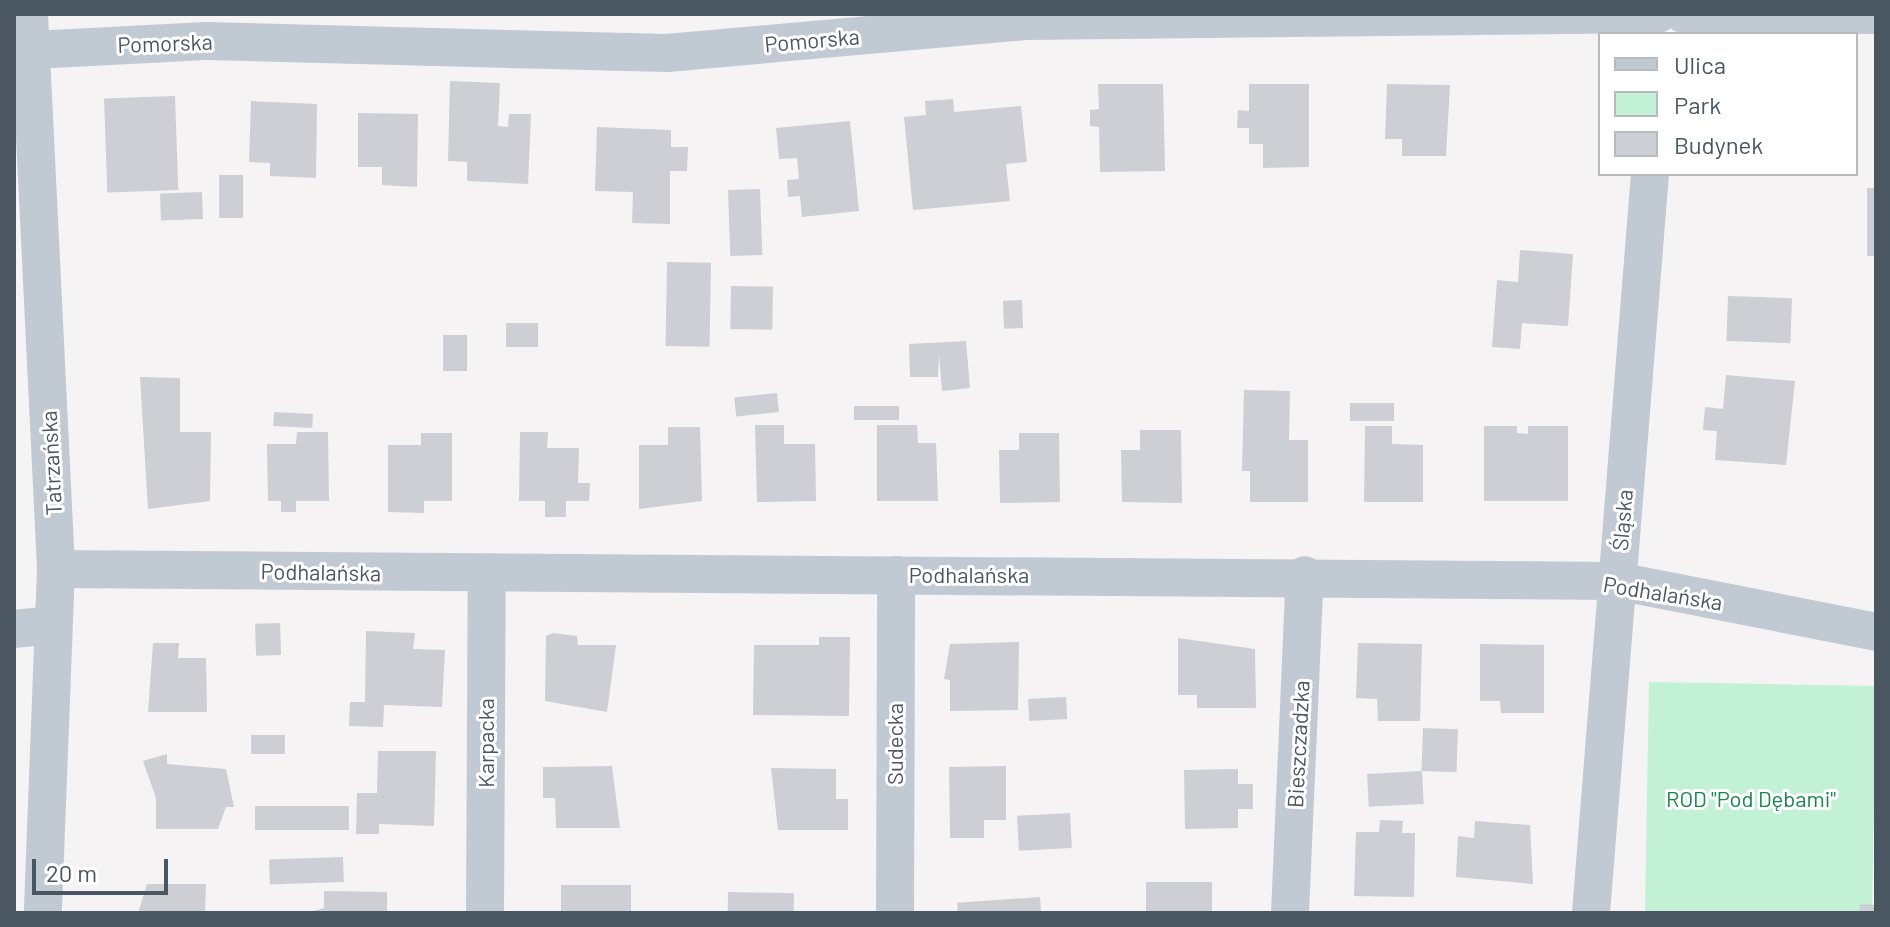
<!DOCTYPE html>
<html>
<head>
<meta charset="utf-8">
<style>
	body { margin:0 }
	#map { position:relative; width:1890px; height:927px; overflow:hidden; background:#f5f3f3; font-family:Barlow,sans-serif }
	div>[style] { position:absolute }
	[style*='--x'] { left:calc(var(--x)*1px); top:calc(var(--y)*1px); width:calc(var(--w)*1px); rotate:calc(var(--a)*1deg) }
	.green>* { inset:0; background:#c3f1d5; transform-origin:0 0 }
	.building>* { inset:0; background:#cdcfd5; transform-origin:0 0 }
	.street>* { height:38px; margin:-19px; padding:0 19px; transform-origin:19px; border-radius:19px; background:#c1cad2 }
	span { translate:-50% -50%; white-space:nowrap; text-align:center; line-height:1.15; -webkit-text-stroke:6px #fff; paint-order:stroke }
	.street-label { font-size:22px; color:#4a5661 }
	.park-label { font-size:22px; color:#17864f }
	.frame { position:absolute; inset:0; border:16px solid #4a5661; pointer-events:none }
	.legend { position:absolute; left:1598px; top:32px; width:260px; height:144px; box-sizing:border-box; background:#fff; border:2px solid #b7bbc0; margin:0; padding:10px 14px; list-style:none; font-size:24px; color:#4a5661 }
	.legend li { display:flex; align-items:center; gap:16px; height:40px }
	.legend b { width:40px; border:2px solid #b7bbc0 }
	.scale { position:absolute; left:32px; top:859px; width:136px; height:36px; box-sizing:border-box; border:4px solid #4a5661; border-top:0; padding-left:10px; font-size:24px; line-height:28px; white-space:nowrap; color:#4a5661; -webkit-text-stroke:6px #fff; paint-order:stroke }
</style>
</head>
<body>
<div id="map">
	<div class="green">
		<i style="left:1649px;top:682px;width:227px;height:233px;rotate:1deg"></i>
	</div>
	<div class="building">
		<i style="clip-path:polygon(450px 81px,500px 83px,498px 126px,508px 127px,509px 114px,531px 114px,528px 184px,467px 181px,467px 162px,448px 161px)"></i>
		<i style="clip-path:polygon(1098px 84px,1163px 84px,1165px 171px,1100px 172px,1099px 127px,1090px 126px,1090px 110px,1099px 109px)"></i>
		<i style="clip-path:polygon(1249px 84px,1309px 84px,1309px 167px,1263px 168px,1263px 144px,1249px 144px,1249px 128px,1237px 128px,1238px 110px,1249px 111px)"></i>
		<i style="clip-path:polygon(1387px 84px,1450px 85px,1446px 156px,1402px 156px,1402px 139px,1385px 139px)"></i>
		<i style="left:175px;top:96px;width:94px;height:71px;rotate:88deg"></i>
		<i style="clip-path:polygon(953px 99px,954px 112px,1021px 106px,1027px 162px,1006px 164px,1010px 201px,913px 210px,904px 117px,926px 115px,925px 101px)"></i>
		<i style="clip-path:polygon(251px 101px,317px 104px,316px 178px,270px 176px,270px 163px,249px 162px)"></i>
		<i style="clip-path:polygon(358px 113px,418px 114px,417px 187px,382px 185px,382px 167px,358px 167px)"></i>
		<i style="clip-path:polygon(850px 121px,859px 211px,802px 217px,800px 196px,788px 197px,787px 180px,799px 179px,797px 158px,779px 159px,776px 128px)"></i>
		<i style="clip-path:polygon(597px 127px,671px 130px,671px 147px,688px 147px,687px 171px,670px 171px,670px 224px,632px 223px,633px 192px,595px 191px)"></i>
		<i style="left:219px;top:175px;width:24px;height:43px"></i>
		<i style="left:1867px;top:188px;width:9px;height:68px"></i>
		<i style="left:760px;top:189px;width:66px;height:32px;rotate:88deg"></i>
		<i style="left:202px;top:192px;width:27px;height:42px;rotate:88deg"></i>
		<i style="clip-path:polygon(1520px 250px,1573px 254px,1568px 326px,1522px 323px,1520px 349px,1492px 347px,1497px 280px,1518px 282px)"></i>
		<i style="left:667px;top:262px;width:44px;height:84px;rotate:1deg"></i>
		<i style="left:731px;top:286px;width:42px;height:43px;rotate:1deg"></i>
		<i style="left:1728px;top:296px;width:64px;height:45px;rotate:2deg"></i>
		<i style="left:1022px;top:300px;width:28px;height:19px;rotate:88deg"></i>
		<i style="left:506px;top:323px;width:32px;height:24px"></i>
		<i style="left:467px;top:335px;width:36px;height:24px;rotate:90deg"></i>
		<i style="clip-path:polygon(966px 341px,970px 388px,942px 391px,939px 354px,938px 377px,910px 377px,909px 344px)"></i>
		<i style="clip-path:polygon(1726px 375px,1795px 381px,1786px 465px,1715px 460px,1717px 431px,1703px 430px,1705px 407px,1723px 409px)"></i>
		<i style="clip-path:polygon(140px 377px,180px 378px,180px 432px,211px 432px,210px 501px,148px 509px)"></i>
		<i style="clip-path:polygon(1244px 390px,1290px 391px,1289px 440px,1308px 440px,1308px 502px,1250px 502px,1250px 471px,1242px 471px)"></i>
		<i style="left:777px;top:393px;width:19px;height:43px;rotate:84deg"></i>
		<i style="left:1350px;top:403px;width:44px;height:18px"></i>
		<i style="left:899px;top:406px;width:14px;height:45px;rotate:90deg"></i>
		<i style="left:274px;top:412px;width:39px;height:14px;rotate:3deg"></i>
		<i style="clip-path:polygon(755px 425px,784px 425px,784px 444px,815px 444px,816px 501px,757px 502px)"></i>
		<i style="clip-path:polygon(877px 425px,917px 425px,918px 443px,936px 443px,938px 501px,877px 501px)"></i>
		<i style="clip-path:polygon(1365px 426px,1392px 426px,1392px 444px,1423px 445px,1423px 502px,1364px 502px)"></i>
		<i style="clip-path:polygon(1484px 426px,1517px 426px,1517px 433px,1528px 434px,1528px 426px,1568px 426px,1568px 501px,1484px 501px)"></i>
		<i style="clip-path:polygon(668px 427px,700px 427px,702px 501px,639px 509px,639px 445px,668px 445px)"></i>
		<i style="clip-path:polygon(1140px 430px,1181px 430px,1182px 503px,1122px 502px,1121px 450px,1140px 450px)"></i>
		<i style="clip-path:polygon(297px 432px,328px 432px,329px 501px,296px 501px,296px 512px,281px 512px,281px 501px,268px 501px,267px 444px,296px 444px)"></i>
		<i style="clip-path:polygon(520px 432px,548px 432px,547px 448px,579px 448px,578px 483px,590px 483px,589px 501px,566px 501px,566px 517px,545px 517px,545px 501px,519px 501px)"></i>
		<i style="clip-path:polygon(421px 433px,452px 433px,452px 501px,424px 501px,424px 513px,388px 512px,388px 445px,421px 445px)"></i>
		<i style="clip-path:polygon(1019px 433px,1059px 433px,1060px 502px,1000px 503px,999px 450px,1019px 450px)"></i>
		<i style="left:280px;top:623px;width:32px;height:25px;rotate:88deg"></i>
		<i style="clip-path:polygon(366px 631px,415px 633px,413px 649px,445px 650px,442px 707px,384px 705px,383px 727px,349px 726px,350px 702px,365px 702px)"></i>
		<i style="clip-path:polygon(553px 633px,577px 636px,578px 645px,616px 645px,607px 712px,545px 701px,546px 636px)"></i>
		<i style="clip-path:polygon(819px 637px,850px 637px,849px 716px,753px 715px,754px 645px,819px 645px)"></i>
		<i style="clip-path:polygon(1178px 638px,1255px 649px,1256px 708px,1197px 708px,1197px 695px,1178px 695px)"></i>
		<i style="clip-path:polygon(1019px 642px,1018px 710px,950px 711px,950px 680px,944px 679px,950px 644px)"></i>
		<i style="clip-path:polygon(153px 643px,179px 643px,178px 658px,206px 658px,207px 712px,148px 712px)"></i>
		<i style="clip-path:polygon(1358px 643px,1422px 644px,1420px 721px,1378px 721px,1377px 699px,1356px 698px)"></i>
		<i style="clip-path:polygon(1480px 644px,1544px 645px,1544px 713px,1501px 713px,1500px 701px,1480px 701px)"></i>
		<i style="left:1066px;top:697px;width:22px;height:38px;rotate:87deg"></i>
		<i style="left:1423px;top:728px;width:35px;height:43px;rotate:2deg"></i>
		<i style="left:285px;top:735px;width:19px;height:34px;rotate:90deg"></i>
		<i style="clip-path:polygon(378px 751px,436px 751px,434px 826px,379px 824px,379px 834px,356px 834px,357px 793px,377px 793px)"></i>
		<i style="clip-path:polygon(167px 754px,167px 764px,226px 769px,234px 807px,226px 807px,218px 829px,156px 829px,156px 798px,143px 761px)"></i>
		<i style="clip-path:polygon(612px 766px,620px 828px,556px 828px,555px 798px,543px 798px,543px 767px)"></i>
		<i style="clip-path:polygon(1006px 766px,1006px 820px,984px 820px,984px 838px,950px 838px,949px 767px)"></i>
		<i style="clip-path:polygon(771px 768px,836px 769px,836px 799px,848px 799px,848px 830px,778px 830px)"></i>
		<i style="clip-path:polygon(1238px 769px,1238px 784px,1253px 784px,1253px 809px,1238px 809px,1238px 828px,1185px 829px,1184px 770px)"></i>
		<i style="left:1422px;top:771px;width:33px;height:55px;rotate:87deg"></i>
		<i style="left:255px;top:806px;width:94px;height:24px"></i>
		<i style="left:1070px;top:813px;width:35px;height:53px;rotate:87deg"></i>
		<i style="clip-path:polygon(1380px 820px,1403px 821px,1402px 833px,1415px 833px,1414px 897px,1354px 896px,1356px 832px,1379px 832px)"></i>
		<i style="clip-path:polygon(1475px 821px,1530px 825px,1533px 884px,1456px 877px,1458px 836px,1474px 838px)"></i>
		<i style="left:343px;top:857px;width:25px;height:74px;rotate:88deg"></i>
		<i style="left:1146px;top:882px;width:66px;height:31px"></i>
		<i style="clip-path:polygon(147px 884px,206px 884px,205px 913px,138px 913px)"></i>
		<i style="left:561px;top:885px;width:70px;height:28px"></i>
		<i style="clip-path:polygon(324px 891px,387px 892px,387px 913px,306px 913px,324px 908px)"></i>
		<i style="left:728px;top:892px;width:66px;height:21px;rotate:1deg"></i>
		<i style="left:1040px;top:897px;width:16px;height:83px;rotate:86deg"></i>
		<i style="clip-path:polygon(1860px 904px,1876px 905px,1876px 913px,1859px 913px)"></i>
	</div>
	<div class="street">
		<i style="--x:29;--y:14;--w:556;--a:87.21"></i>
		<i style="--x:56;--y:569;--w:344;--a:92.2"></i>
		<i style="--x:1683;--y:14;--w:193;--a:0.3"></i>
		<i style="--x:14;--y:51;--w:192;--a:-3"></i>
		<i style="--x:206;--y:41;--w:461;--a:1.5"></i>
		<i style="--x:667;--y:53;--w:360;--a:-5.1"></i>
		<i style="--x:1026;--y:21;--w:632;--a:-0.63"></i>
		<i style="--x:56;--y:569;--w:1561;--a:0.44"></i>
		<i style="--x:1617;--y:581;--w:264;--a:11.1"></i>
		<i style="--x:14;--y:629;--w:37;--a:-6"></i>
		<i style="--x:485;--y:913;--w:339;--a:-89.7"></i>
		<i style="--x:895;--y:913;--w:338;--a:-89.8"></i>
		<i style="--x:1290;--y:913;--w:338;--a:-87.5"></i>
		<i style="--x:1591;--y:913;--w:741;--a:-85.44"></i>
	</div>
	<div class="street-label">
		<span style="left:812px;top:40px;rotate:-5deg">Pomorska</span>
		<span style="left:165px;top:43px;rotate:-2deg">Pomorska</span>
		<span style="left:51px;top:463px;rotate:-93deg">Tatrzańska</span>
		<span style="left:1622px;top:520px;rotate:-85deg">Śląska</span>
		<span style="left:321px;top:572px;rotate:1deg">Podhalańska</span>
		<span style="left:969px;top:575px">Podhalańska</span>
		<span style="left:1663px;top:593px;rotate:9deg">Podhalańska</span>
		<span style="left:486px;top:743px;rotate:-90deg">Karpacka</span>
		<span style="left:895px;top:744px;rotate:-90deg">Sudecka</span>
		<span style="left:1298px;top:744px;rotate:-87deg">Bieszczadzka</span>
	</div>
	<div class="park-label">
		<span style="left:1751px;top:799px">ROD "Pod Dębami"</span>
	</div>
	<div class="frame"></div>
	<ul class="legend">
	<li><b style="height:10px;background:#c1cad2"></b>Ulica</li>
	<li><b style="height:22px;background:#c3f1d5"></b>Park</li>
	<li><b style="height:22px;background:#cdcfd5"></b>Budynek</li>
	</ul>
	<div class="scale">20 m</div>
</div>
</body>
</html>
